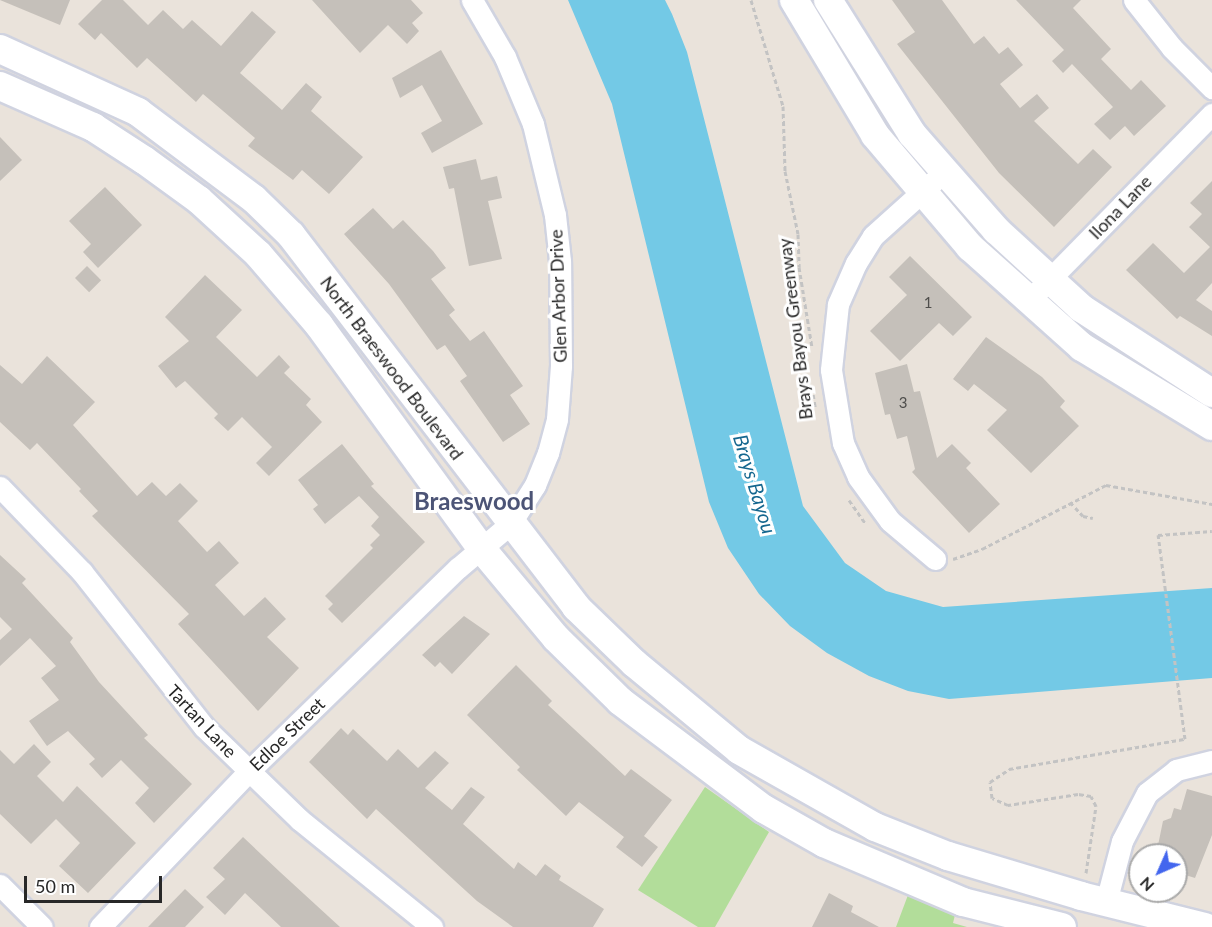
<!DOCTYPE html>
<html>
<head>
<meta charset="utf-8">
<style>
	body { margin:0 }
	#map { position:relative; width:1212px; height:927px; overflow:hidden; background:#eae3db; font-family:Lato,sans-serif }
	div>[style] { position:absolute }
	[style*='--x'] { left:calc(var(--x)*1px); top:calc(var(--y)*1px); width:calc(var(--w)*1px); rotate:calc(var(--a)*1deg) }
	.green>* { inset:0; background:#b2dd9a }
	.water>* { inset:0; background:#73c9e6 }
	.building>* { inset:0; background:#c5c0ba; transform-origin:0 0 }
	.path>* { height:3px; margin-top:-1.5px; transform-origin:0; background:repeating-linear-gradient(90deg,#c3c3c3 0 4.5px,transparent 0 7.5px) }
	.roads { filter:drop-shadow(2px 0 #d0d3e0) drop-shadow(-2px 0 #d0d3e0) drop-shadow(0 2px #d0d3e0) drop-shadow(0 -2px #d0d3e0) }
	.street>* { height:21px; margin:-10.5px; padding:0 10.5px; transform-origin:10.5px; border-radius:10.5px; background:#fff }
	.secondary>* { height:28px; margin:-14px; padding:0 14px; transform-origin:14px; border-radius:14px; background:#fff }
	span { translate:-50% -50%; white-space:nowrap; text-align:center; line-height:1.15; -webkit-text-stroke:6px #fff; paint-order:stroke }
	.number-label { font-size:15px; color:#4f4e4c }
	.number-label span { -webkit-text-stroke-width:0 }
	.street-label { font-size:18px; color:#282828 }
	.water-label { font-size:20px; color:#15678f; font-style:italic }
	.district-label { font-size:24px; color:#4c5476; font-weight:700 }
	.north { position:absolute; left:1128px; top:843px; width:60px; height:60px; box-sizing:border-box; background:#fff; border:2px solid #a9a9a9; border-radius:50%; rotate:225deg; font-size:16px; font-weight:700; line-height:24px; text-align:center; color:#282828 }
	.north::after { content:''; display:block; margin:auto; width:21px; height:27px; background:#4366ee; clip-path:polygon(50% 0,100% 100%,50% 72%,0 100%) }
	.scale { position:absolute; left:24px; top:876px; width:138px; height:27px; box-sizing:border-box; border:3px solid #282828; border-top:0; padding-left:8px; font-size:18px; line-height:21px; white-space:nowrap; color:#282828; -webkit-text-stroke:4px #fff; paint-order:stroke }
</style>
</head>
<body>
<div id="map">
	<div class="green">
		<i style="clip-path:polygon(705px 787px,769px 832px,715px 927px,698px 927px,638px 890px)"></i>
		<i style="clip-path:polygon(908px 895px,955px 915px,953px 923px,967px 927px,896px 927px)"></i>
	</div>
	<div class="water">
		<i style="clip-path:polygon(568px 0,665px 0,672px 14px,687px 52px,803px 506px,845px 563px,886px 591px,943px 607px,1212px 588px,1212px 678px,949px 699px,908px 691px,869px 676px,827px 653px,790px 626px,759px 594px,728px 548px,709px 502px,612px 104px)"></i>
	</div>
	<div class="building">
		<i style="clip-path:polygon(0 0,70px 0,60px 25px)"></i>
		<i style="clip-path:polygon(102px 0,123px 0,148px 25px,163px 10px,183px 29px,192px 20px,221px 46px,252px 11px,276px 32px,240px 73px,282px 110px,306px 83px,322px 97px,311px 111px,363px 157px,329px 194px,302px 170px,293px 180px,248px 146px,255px 138px,203px 94px,196px 102px,147px 58px,137px 68px,101px 33px,95px 40px,78px 24px)"></i>
		<i style="clip-path:polygon(312px 0,411px 0,423px 13px,412px 23px,419px 31px,407px 44px,388px 25px,360px 53px)"></i>
		<i style="clip-path:polygon(892px 0,942px 0,974px 44px,984px 36px,999px 54px,1008px 47px,1023px 65px,1000px 84px,1020px 108px,1037px 94px,1049px 108px,1034px 121px,1078px 164px,1093px 149px,1112px 167px,1054px 227px,999px 173px,897px 44px,915px 32px)"></i>
		<i style="clip-path:polygon(1016px 0,1081px 0,1073px 8px,1111px 49px,1101px 59px,1131px 90px,1141px 80px,1166px 106px,1134px 136px,1125px 126px,1110px 140px,1094px 124px,1113px 107px,1072px 64px,1063px 73px,1052px 61px,1064px 50px)"></i>
		<i style="clip-path:polygon(441px 50px,483px 124px,432px 153px,421px 133px,442px 121px,422px 85px,400px 98px,392px 78px)"></i>
		<i style="clip-path:polygon(0 137px,22px 160px,0 181px)"></i>
		<i style="clip-path:polygon(476px 159px,481px 180px,497px 176px,502px 198px,488px 201px,502px 259px,469px 266px,454px 188px,449px 189px,443px 167px)"></i>
		<i style="clip-path:polygon(1212px 181px,1212px 283px,1196px 300px,1212px 311px,1212px 336px,1180px 316px,1177px 319px,1126px 270px,1153px 243px,1184px 273px,1210px 247px,1189px 227px,1202px 214px,1190px 203px)"></i>
		<i style="clip-path:polygon(105px 187px,142px 225px,98px 268px,83px 252px,91px 244px,69px 221px)"></i>
		<i style="clip-path:polygon(373px 208px,393px 229px,403px 220px,433px 251px,446px 268px,431px 279px,455px 310px,449px 315px,470px 341px,484px 331px,523px 386px,510px 395px,530px 424px,503px 442px,460px 381px,467px 376px,445px 345px,437px 350px,389px 284px,344px 234px)"></i>
		<i style="clip-path:polygon(910px 256px,972px 317px,953px 336px,939px 323px,900px 361px,870px 331px,907px 295px,889px 277px)"></i>
		<i style="left:87px;top:266px;width:20px;height:17px;rotate:45deg"></i>
		<i style="clip-path:polygon(205px 275px,242px 310px,216px 337px,257px 377px,279px 355px,290px 367px,284px 373px,311px 399px,306px 405px,322px 422px,269px 476px,256px 463px,272px 447px,242px 417px,228px 431px,214px 418px,218px 414px,185px 381px,176px 388px,158px 366px,189px 341px,165px 317px)"></i>
		<i style="clip-path:polygon(986px 337px,1042px 377px,1065px 401px,1060px 407px,1079px 426px,1031px 473px,987px 430px,1007px 410px,974px 384px,968px 391px,953px 379px)"></i>
		<i style="clip-path:polygon(47px 356px,95px 402px,73px 425px,137px 496px,152px 482px,166px 496px,180px 483px,198px 501px,178px 521px,207px 552px,219px 541px,239px 563px,215px 585px,244px 616px,265px 597px,286px 619px,267px 637px,299px 668px,258px 711px,178px 624px,189px 614px,92px 516px,98px 511px,79px 491px,81px 489px,37px 443px,30px 450px,0 422px,0 365px,22px 384px)"></i>
		<i style="clip-path:polygon(907px 364px,914px 392px,920px 391px,937px 458px,952px 444px,971px 463px,966px 468px,1000px 504px,969px 533px,912px 472px,915px 469px,907px 436px,897px 439px,890px 414px,885px 415px,875px 373px)"></i>
		<i style="clip-path:polygon(342px 444px,374px 484px,371px 486px,425px 542px,342px 623px,328px 609px,333px 604px,325px 596px,373px 548px,370px 545px,380px 535px,371px 526px,379px 517px,359px 496px,325px 524px,313px 509px,318px 505px,298px 480px)"></i>
		<i style="clip-path:polygon(0 555px,26px 579px,22px 583px,73px 638px,70px 642px,99px 682px,148px 735px,144px 738px,192px 784px,154px 823px,135px 803px,149px 788px,121px 760px,102px 778px,89px 764px,95px 759px,68px 731px,47px 746px,29px 721px,59px 700px,41px 678px,56px 666px,30px 638px,0 666px,0 640px,12px 629px,0 617px)"></i>
		<i style="clip-path:polygon(464px 616px,490px 634px,452px 674px,440px 662px,435px 667px,422px 655px)"></i>
		<i style="clip-path:polygon(516px 665px,552px 701px,548px 705px,625px 776px,631px 769px,672px 800px,644px 836px,658px 847px,642px 867px,616px 847px,624px 837px,579px 802px,566px 816px,517px 770px,520px 767px,467px 715px)"></i>
		<i style="clip-path:polygon(341px 728px,348px 735px,353px 729px,387px 761px,398px 749px,418px 768px,435px 751px,449px 763px,425px 788px,452px 810px,471px 787px,485px 797px,463px 824px,514px 869px,518px 862px,536px 876px,545px 864px,561px 876px,559px 880px,604px 909px,593px 927px,513px 927px,477px 901px,376px 809px,367px 819px,309px 762px)"></i>
		<i style="clip-path:polygon(34px 744px,51px 762px,37px 776px,63px 802px,77px 786px,136px 843px,88px 893px,59px 866px,80px 843px,56px 819px,31px 844px,0 814px,0 750px,14px 764px)"></i>
		<i style="clip-path:polygon(1187px 789px,1212px 796px,1212px 835px,1195px 878px,1176px 872px,1176px 855px,1156px 855px,1163px 821px,1171px 818px,1174px 808px,1181px 810px)"></i>
		<i style="clip-path:polygon(243px 837px,280px 872px,340px 927px,281px 927px,245px 893px,225px 915px,206px 897px,225px 879px,213px 868px)"></i>
		<i style="clip-path:polygon(185px 889px,204px 907px,185px 927px,148px 927px)"></i>
		<i style="clip-path:polygon(829px 893px,853px 906px,851px 912px,879px 927px,812px 927px)"></i>
	</div>
	<div class="path">
		<i style="--x:751;--y:0;--w:111;--a:73.2"></i>
		<i style="--x:783;--y:106;--w:65;--a:88.2"></i>
		<i style="--x:785;--y:171;--w:64;--a:78.3"></i>
		<i style="--x:798;--y:234;--w:33;--a:88"></i>
		<i style="--x:799;--y:267;--w:81;--a:80.8"></i>
		<i style="--x:812;--y:387;--w:20;--a:81"></i>
		<i style="--x:849;--y:500;--w:29;--a:55"></i>
		<i style="--x:1070;--y:502;--w:19;--a:47"></i>
		<i style="--x:1083;--y:516;--w:10;--a:11"></i>
		<i style="--x:953;--y:559;--w:31;--a:-19"></i>
		<i style="--x:982;--y:549;--w:140;--a:-27.3"></i>
		<i style="--x:1106;--y:485;--w:108;--a:10.2"></i>
		<i style="--x:1086;--y:873;--w:68;--a:-81.5"></i>
		<i style="--x:1096;--y:806;--w:11;--a:-117"></i>
		<i style="--x:1091;--y:796;--w:13;--a:-171"></i>
		<i style="--x:1078;--y:794;--w:71;--a:171.1"></i>
		<i style="--x:1008;--y:805;--w:17;--a:-156"></i>
		<i style="--x:992;--y:798;--w:16;--a:-97"></i>
		<i style="--x:990;--y:782;--w:23;--a:-34"></i>
		<i style="--x:1009;--y:769;--w:179;--a:-9.7"></i>
		<i style="--x:1185;--y:739;--w:206;--a:-97.5"></i>
		<i style="--x:1158;--y:535;--w:54;--a:-4.2"></i>
	</div>
	<div class="roads">
		<div class="street">
			<i style="--x:1134;--y:0;--w:61;--a:51.6"></i>
			<i style="--x:1172;--y:48;--w:57;--a:45"></i>
			<i style="--x:934;--y:181;--w:82;--a:138"></i>
			<i style="--x:873;--y:236;--w:32;--a:122"></i>
			<i style="--x:856;--y:263;--w:45;--a:113.7"></i>
			<i style="--x:838;--y:304;--w:66;--a:96.1"></i>
			<i style="--x:831;--y:370;--w:74;--a:80.7"></i>
			<i style="--x:843;--y:443;--w:37;--a:66"></i>
			<i style="--x:858;--y:477;--w:54;--a:54"></i>
			<i style="--x:890;--y:521;--w:59;--a:40.2"></i>
			<i style="--x:1039;--y:290;--w:247;--a:-45.5"></i>
			<i style="--x:0;--y:487;--w:118;--a:46"></i>
			<i style="--x:82;--y:572;--w:197;--a:51.8"></i>
			<i style="--x:204;--y:727;--w:134;--a:44.1"></i>
			<i style="--x:300;--y:820;--w:170;--a:39"></i>
			<i style="--x:0;--y:885;--w:59;--a:45"></i>
			<i style="--x:1106;--y:902;--w:63;--a:-75.3"></i>
			<i style="--x:1122;--y:841;--w:54;--a:-62.5"></i>
			<i style="--x:1147;--y:793;--w:37;--a:-38"></i>
			<i style="--x:1176;--y:770;--w:37;--a:-14"></i>
			<i style="--x:100;--y:927;--w:216;--a:-46.3"></i>
			<i style="--x:249;--y:771;--w:291;--a:-44.2"></i>
			<i style="--x:458;--y:568;--w:68;--a:-40.2"></i>
			<i style="--x:510;--y:524;--w:46;--a:-57.3"></i>
			<i style="--x:535;--y:485;--w:35;--a:-68"></i>
			<i style="--x:548;--y:453;--w:35;--a:-75"></i>
			<i style="--x:557;--y:419;--w:53;--a:-85.7"></i>
			<i style="--x:561;--y:366;--w:105;--a:-90.5"></i>
			<i style="--x:560;--y:261;--w:46;--a:-96.2"></i>
			<i style="--x:555;--y:215;--w:94;--a:-103.6"></i>
			<i style="--x:533;--y:124;--w:73;--a:-112.7"></i>
			<i style="--x:505;--y:57;--w:66;--a:-120.1"></i>
		</div>
		<div class="secondary">
			<i style="--x:794;--y:0;--w:157;--a:59"></i>
			<i style="--x:875;--y:135;--w:147;--a:49.7"></i>
			<i style="--x:970;--y:247;--w:150;--a:41.8"></i>
			<i style="--x:1082;--y:347;--w:152;--a:31.3"></i>
			<i style="--x:828;--y:0;--w:158;--a:57.9"></i>
			<i style="--x:912;--y:134;--w:128;--a:48.8"></i>
			<i style="--x:996;--y:230;--w:115;--a:42.5"></i>
			<i style="--x:1081;--y:308;--w:156;--a:33"></i>
			<i style="--x:0;--y:49;--w:152;--a:24.5"></i>
			<i style="--x:138;--y:112;--w:145;--a:36.9"></i>
			<i style="--x:254;--y:199;--w:52;--a:44.2"></i>
			<i style="--x:291;--y:235;--w:469;--a:52.5"></i>
			<i style="--x:576;--y:607;--w:81;--a:44"></i>
			<i style="--x:634;--y:663;--w:136;--a:39.6"></i>
			<i style="--x:739;--y:750;--w:156;--a:29.5"></i>
			<i style="--x:875;--y:827;--w:79;--a:21.7"></i>
			<i style="--x:948;--y:856;--w:139;--a:16.7"></i>
			<i style="--x:1081;--y:896;--w:128;--a:14"></i>
			<i style="--x:0;--y:86;--w:102;--a:23.8"></i>
			<i style="--x:93;--y:127;--w:61;--a:32.9"></i>
			<i style="--x:144;--y:160;--w:68;--a:36"></i>
			<i style="--x:199;--y:200;--w:80;--a:42.5"></i>
			<i style="--x:258;--y:254;--w:94;--a:49.3"></i>
			<i style="--x:319;--y:325;--w:276;--a:54"></i>
			<i style="--x:481;--y:548;--w:117;--a:50.2"></i>
			<i style="--x:556;--y:638;--w:90;--a:44.5"></i>
			<i style="--x:620;--y:701;--w:180;--a:36.9"></i>
			<i style="--x:764;--y:809;--w:69;--a:29.5"></i>
			<i style="--x:824;--y:843;--w:151;--a:23"></i>
			<i style="--x:963;--y:902;--w:102;--a:14.2"></i>
		</div>
	</div>
	<div class="number-label">
		<span style="left:928px;top:303px">1</span>
		<span style="left:903px;top:403px">3</span>
	</div>
	<div class="street-label">
		<span style="left:1120px;top:207px;rotate:-46deg">Ilona Lane</span>
		<span style="left:558px;top:296px;rotate:-92deg">Glen Arbor Drive</span>
		<span style="left:795px;top:329px;rotate:-97deg">Brays Bayou Greenway</span>
		<span style="left:392px;top:368px;rotate:53deg">North Braeswood Boulevard</span>
		<span style="left:202px;top:721px;rotate:47deg">Tartan Lane</span>
		<span style="left:287px;top:734px;rotate:-44deg">Edloe Street</span>
	</div>
	<div class="water-label">
		<span style="left:755px;top:484px;rotate:73deg">Brays Bayou</span>
	</div>
	<div class="district-label">
		<span style="left:474px;top:501px">Braeswood</span>
	</div>
	<div class="north">N</div>
	<div class="scale">50 m</div>
</div>
</body>
</html>
